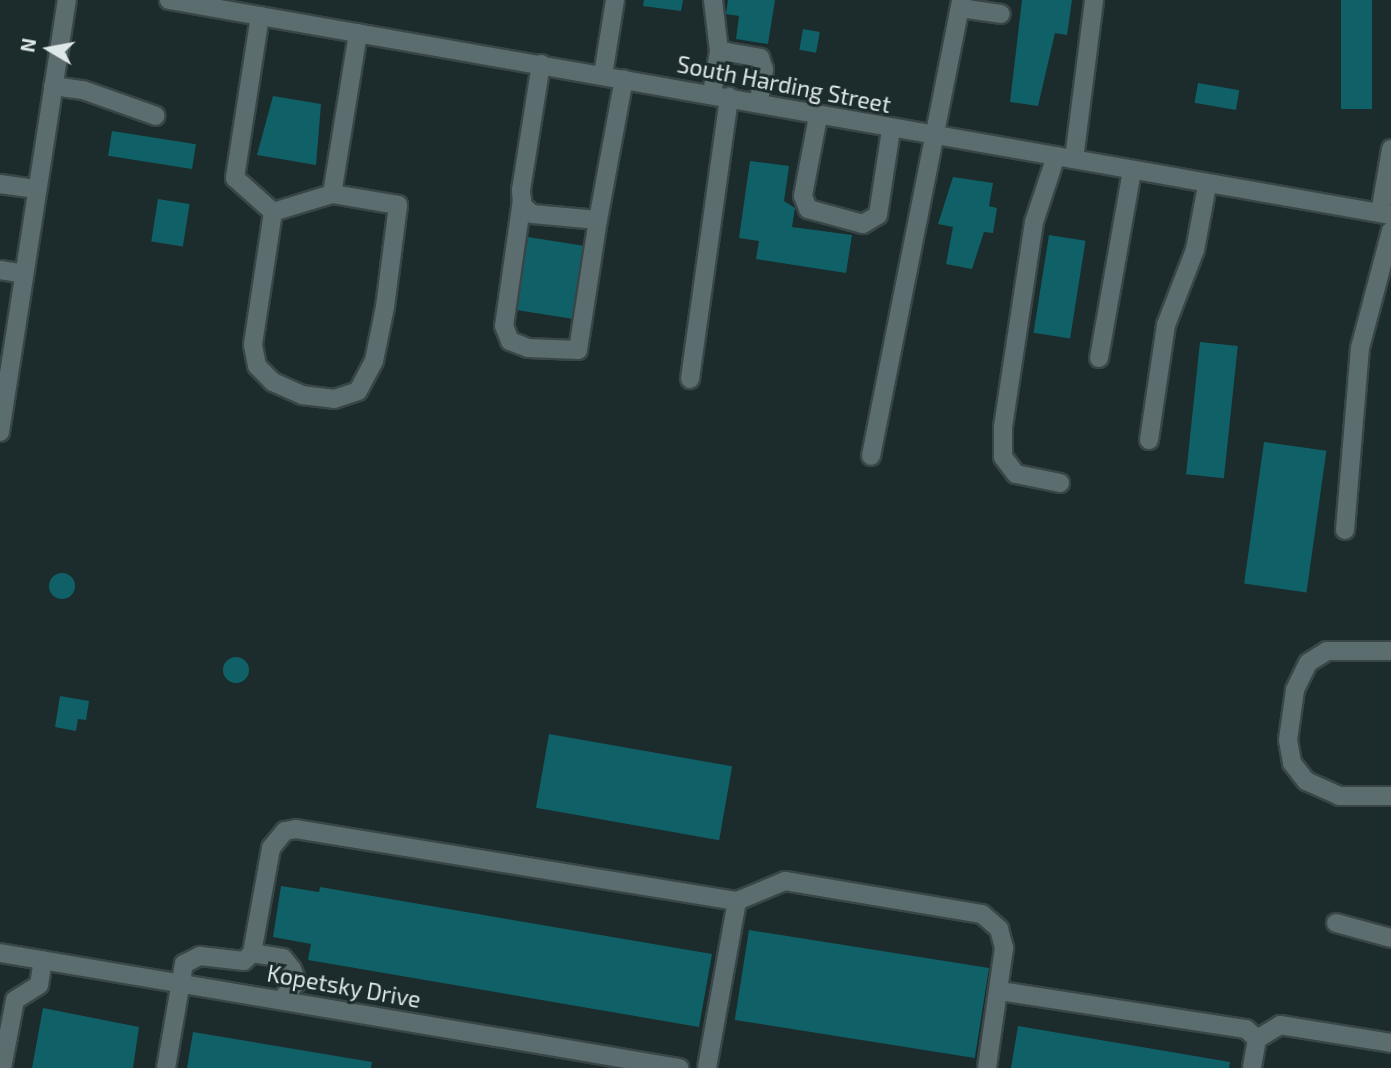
<!DOCTYPE html>
<html>
<head>
<meta charset="utf-8">
<style>
	body { margin:0 }
	#map { position:relative; width:1391px; height:1068px; overflow:hidden; background:#1c2b2c; font-family:"Exo 2",sans-serif }
	div>[style] { position:absolute }
	[style*='--x'] { left:calc(var(--x)*1px); top:calc(var(--y)*1px); width:calc(var(--w)*1px); rotate:calc(var(--a)*1deg) }
	.building>* { inset:0; background:#106167; transform-origin:0 0 }
	.round { border-radius:50% }
	.roads { filter:drop-shadow(2px 0 #394648) drop-shadow(-2px 0 #394648) drop-shadow(0 2px #394648) drop-shadow(0 -2px #394648) }
	.minor>* { height:18px; margin:-9px; padding:0 9px; transform-origin:9px; border-radius:9px; background:#5c6d6f }
	span { translate:-50% -50%; white-space:nowrap; text-align:center; line-height:1.15; -webkit-text-stroke:6px #1c2b2c; paint-order:stroke }
	.street-label { font-size:23px; color:#dee8e8 }
	.north { position:absolute; left:14px; top:14px; width:70px; height:70px; -webkit-text-stroke:5px #1c2b2c; paint-order:stroke; rotate:280deg; font-size:19px; font-weight:700; line-height:28px; text-align:center; color:#dee8e8 }
	.north::after { content:''; display:block; margin:auto; width:24px; height:32px; background:#dee8e8; clip-path:polygon(50% 0,100% 100%,50% 72%,0 100%) }
</style>
</head>
<body>
<div id="map">
	<div class="building">
		<i style="clip-path:polygon(644px 0,683px 0,681px 11px,643px 6px)"></i>
		<i style="clip-path:polygon(728px 0,775px 0,768px 44px,736px 39px,739px 16px,726px 14px)"></i>
		<i style="clip-path:polygon(1022px 0,1072px 0,1067px 35px,1055px 33px,1038px 106px,1010px 102px)"></i>
		<i style="left:1341px;top:0;width:31px;height:109px"></i>
		<i style="left:803px;top:29px;width:17px;height:21px;rotate:10deg"></i>
		<i style="left:1198px;top:83px;width:42px;height:20px;rotate:10deg"></i>
		<i style="clip-path:polygon(273px 96px,321px 104px,316px 165px,257px 155px)"></i>
		<i style="left:112px;top:131px;width:85px;height:25px;rotate:9deg"></i>
		<i style="clip-path:polygon(750px 161px,789px 166px,784px 201px,795px 208px,792px 227px,852px 235px,846px 273px,756px 259px,759px 241px,739px 238px)"></i>
		<i style="clip-path:polygon(953px 177px,993px 183px,989px 206px,997px 208px,993px 233px,984px 232px,972px 269px,946px 264px,953px 227px,938px 224px)"></i>
		<i style="left:158px;top:199px;width:32px;height:43px;rotate:9deg"></i>
		<i style="left:1049px;top:235px;width:37px;height:99px;rotate:9deg"></i>
		<i style="left:528px;top:237px;width:56px;height:74px;rotate:9deg"></i>
		<i style="left:1200px;top:342px;width:38px;height:133px;rotate:6deg"></i>
		<i style="left:1264px;top:442px;width:63px;height:143px;rotate:8deg"></i>
		<i class="round" style="left:49px;top:573px;width:26px;height:26px"></i>
		<i class="round" style="left:223px;top:657px;width:26px;height:26px"></i>
		<i style="clip-path:polygon(60px 696px,89px 701px,86px 720px,78px 719px,76px 731px,55px 727px)"></i>
		<i style="left:549px;top:734px;width:186px;height:75px;rotate:10deg"></i>
		<i style="clip-path:polygon(281px 886px,319px 892px,320px 887px,712px 954px,699px 1027px,308px 960px,311px 944px,273px 937px)"></i>
		<i style="left:749px;top:930px;width:243px;height:91px;rotate:9deg"></i>
		<i style="clip-path:polygon(43px 1008px,139px 1027px,133px 1068px,32px 1068px)"></i>
		<i style="clip-path:polygon(1018px 1026px,1230px 1062px,1229px 1068px,1011px 1068px)"></i>
		<i style="clip-path:polygon(193px 1032px,372px 1062px,371px 1068px,187px 1068px)"></i>
	</div>
	<div class="roads">
		<div class="minor">
			<i style="--x:169;--y:0;--w:1241;--a:9.98"></i>
			<i style="--x:713;--y:0;--w:51;--a:83.3"></i>
			<i style="--x:960;--y:8;--w:41;--a:8.3"></i>
			<i style="--x:260;--y:16;--w:164;--a:98.8"></i>
			<i style="--x:235;--y:178;--w:51;--a:41.8"></i>
			<i style="--x:273;--y:212;--w:134;--a:98.6"></i>
			<i style="--x:253;--y:345;--w:21;--a:79"></i>
			<i style="--x:257;--y:366;--w:23;--a:45"></i>
			<i style="--x:273;--y:382;--w:32;--a:24"></i>
			<i style="--x:302;--y:395;--w:32;--a:7"></i>
			<i style="--x:334;--y:399;--w:25;--a:-18"></i>
			<i style="--x:358;--y:391;--w:34;--a:-62"></i>
			<i style="--x:374;--y:361;--w:55;--a:-78.5"></i>
			<i style="--x:385;--y:307;--w:103;--a:-82.7"></i>
			<i style="--x:398;--y:205;--w:67;--a:-170.5"></i>
			<i style="--x:332;--y:194;--w:163;--a:-80.8"></i>
			<i style="--x:541;--y:64;--w:128;--a:99"></i>
			<i style="--x:521;--y:190;--w:15;--a:86"></i>
			<i style="--x:522;--y:205;--w:13;--a:42"></i>
			<i style="--x:532;--y:214;--w:66;--a:5.2"></i>
			<i style="--x:598;--y:220;--w:143;--a:-79.6"></i>
			<i style="--x:603;--y:75;--w:76;--a:-80.9"></i>
			<i style="--x:53;--y:86;--w:30;--a:8"></i>
			<i style="--x:83;--y:90;--w:77;--a:19.6"></i>
			<i style="--x:712;--y:94;--w:44;--a:-80.8"></i>
			<i style="--x:719;--y:51;--w:8;--a:7"></i>
			<i style="--x:727;--y:52;--w:34;--a:10"></i>
			<i style="--x:760;--y:58;--w:12;--a:70"></i>
			<i style="--x:764;--y:69;--w:33;--a:99"></i>
			<i style="--x:818;--y:117;--w:80;--a:100.8"></i>
			<i style="--x:803;--y:196;--w:14;--a:69"></i>
			<i style="--x:808;--y:209;--w:57;--a:15.3"></i>
			<i style="--x:863;--y:224;--w:17;--a:-31"></i>
			<i style="--x:878;--y:215;--w:86;--a:-81.3"></i>
			<i style="--x:1056;--y:156;--w:70;--a:108.4"></i>
			<i style="--x:1034;--y:222;--w:207;--a:98.6"></i>
			<i style="--x:1003;--y:427;--w:30;--a:90"></i>
			<i style="--x:1003;--y:457;--w:21;--a:53"></i>
			<i style="--x:1016;--y:474;--w:45;--a:11.6"></i>
			<i style="--x:1074;--y:159;--w:160;--a:-82.8"></i>
			<i style="--x:0;--y:184;--w:37;--a:8"></i>
			<i style="--x:522;--y:200;--w:127;--a:98.1"></i>
			<i style="--x:504;--y:326;--w:16;--a:68"></i>
			<i style="--x:510;--y:341;--w:19;--a:21"></i>
			<i style="--x:528;--y:348;--w:50;--a:2.3"></i>
			<i style="--x:578;--y:350;--w:132;--a:-81.3"></i>
			<i style="--x:273;--y:212;--w:62;--a:-17"></i>
			<i style="--x:1380;--y:213;--w:65;--a:-80.2"></i>
			<i style="--x:0;--y:270;--w:24;--a:9"></i>
			<i style="--x:1099;--y:358;--w:190;--a:-80"></i>
			<i style="--x:690;--y:379;--w:285;--a:-82.1"></i>
			<i style="--x:0;--y:432;--w:437;--a:-81.2"></i>
			<i style="--x:1149;--y:440;--w:116;--a:-81.6"></i>
			<i style="--x:1166;--y:325;--w:80;--a:-68.9"></i>
			<i style="--x:1195;--y:250;--w:65;--a:-79.4"></i>
			<i style="--x:871;--y:456;--w:465;--a:-78.8"></i>
			<i style="--x:1345;--y:530;--w:183;--a:-85.3"></i>
			<i style="--x:1360;--y:348;--w:121;--a:-75.2"></i>
			<i style="--x:1391;--y:651;--w:64;--a:180"></i>
			<i style="--x:1327;--y:651;--w:22;--a:148"></i>
			<i style="--x:1308;--y:663;--w:30;--a:116"></i>
			<i style="--x:1295;--y:690;--w:50;--a:98"></i>
			<i style="--x:1288;--y:740;--w:23;--a:80"></i>
			<i style="--x:1292;--y:763;--w:23;--a:52"></i>
			<i style="--x:1306;--y:781;--w:36;--a:24"></i>
			<i style="--x:1339;--y:796;--w:52;--a:0"></i>
			<i style="--x:737;--y:901;--w:52;--a:-22.6"></i>
			<i style="--x:785;--y:881;--w:200;--a:9.5"></i>
			<i style="--x:982;--y:914;--w:23;--a:41"></i>
			<i style="--x:999;--y:929;--w:20;--a:75"></i>
			<i style="--x:1004;--y:948;--w:121;--a:98.1"></i>
			<i style="--x:1336;--y:923;--w:57;--a:15.3"></i>
			<i style="--x:0;--y:953;--w:689;--a:9.61"></i>
			<i style="--x:252;--y:953;--w:31;--a:9"></i>
			<i style="--x:283;--y:958;--w:14;--a:51"></i>
			<i style="--x:292;--y:969;--w:14;--a:69"></i>
			<i style="--x:297;--y:982;--w:24;--a:132"></i>
			<i style="--x:1000;--y:991;--w:249;--a:8.8"></i>
			<i style="--x:1246;--y:1029;--w:15;--a:42"></i>
			<i style="--x:1257;--y:1039;--w:29;--a:100"></i>
			<i style="--x:1257;--y:1039;--w:27;--a:-31"></i>
			<i style="--x:1280;--y:1025;--w:112;--a:9.2"></i>
			<i style="--x:2;--y:1068;--w:69;--a:-79.2"></i>
			<i style="--x:15;--y:1000;--w:28;--a:-32"></i>
			<i style="--x:39;--y:985;--w:25;--a:-81"></i>
			<i style="--x:166;--y:1068;--w:106;--a:-80.2"></i>
			<i style="--x:184;--y:964;--w:18;--a:-27"></i>
			<i style="--x:200;--y:956;--w:44;--a:6.5"></i>
			<i style="--x:244;--y:961;--w:11;--a:-45"></i>
			<i style="--x:252;--y:953;--w:107;--a:-79.7"></i>
			<i style="--x:271;--y:848;--w:22;--a:-51"></i>
			<i style="--x:285;--y:831;--w:11;--a:-10"></i>
			<i style="--x:296;--y:829;--w:447;--a:9.3"></i>
			<i style="--x:737;--y:901;--w:170;--a:100.2"></i>
		</div>
	</div>
	<div class="street-label">
		<span style="left:784px;top:84px;rotate:11deg">South Harding Street</span>
		<span style="left:344px;top:986px;rotate:10deg">Kopetsky Drive</span>
	</div>
	<div class="north">N</div>
</div>
</body>
</html>
